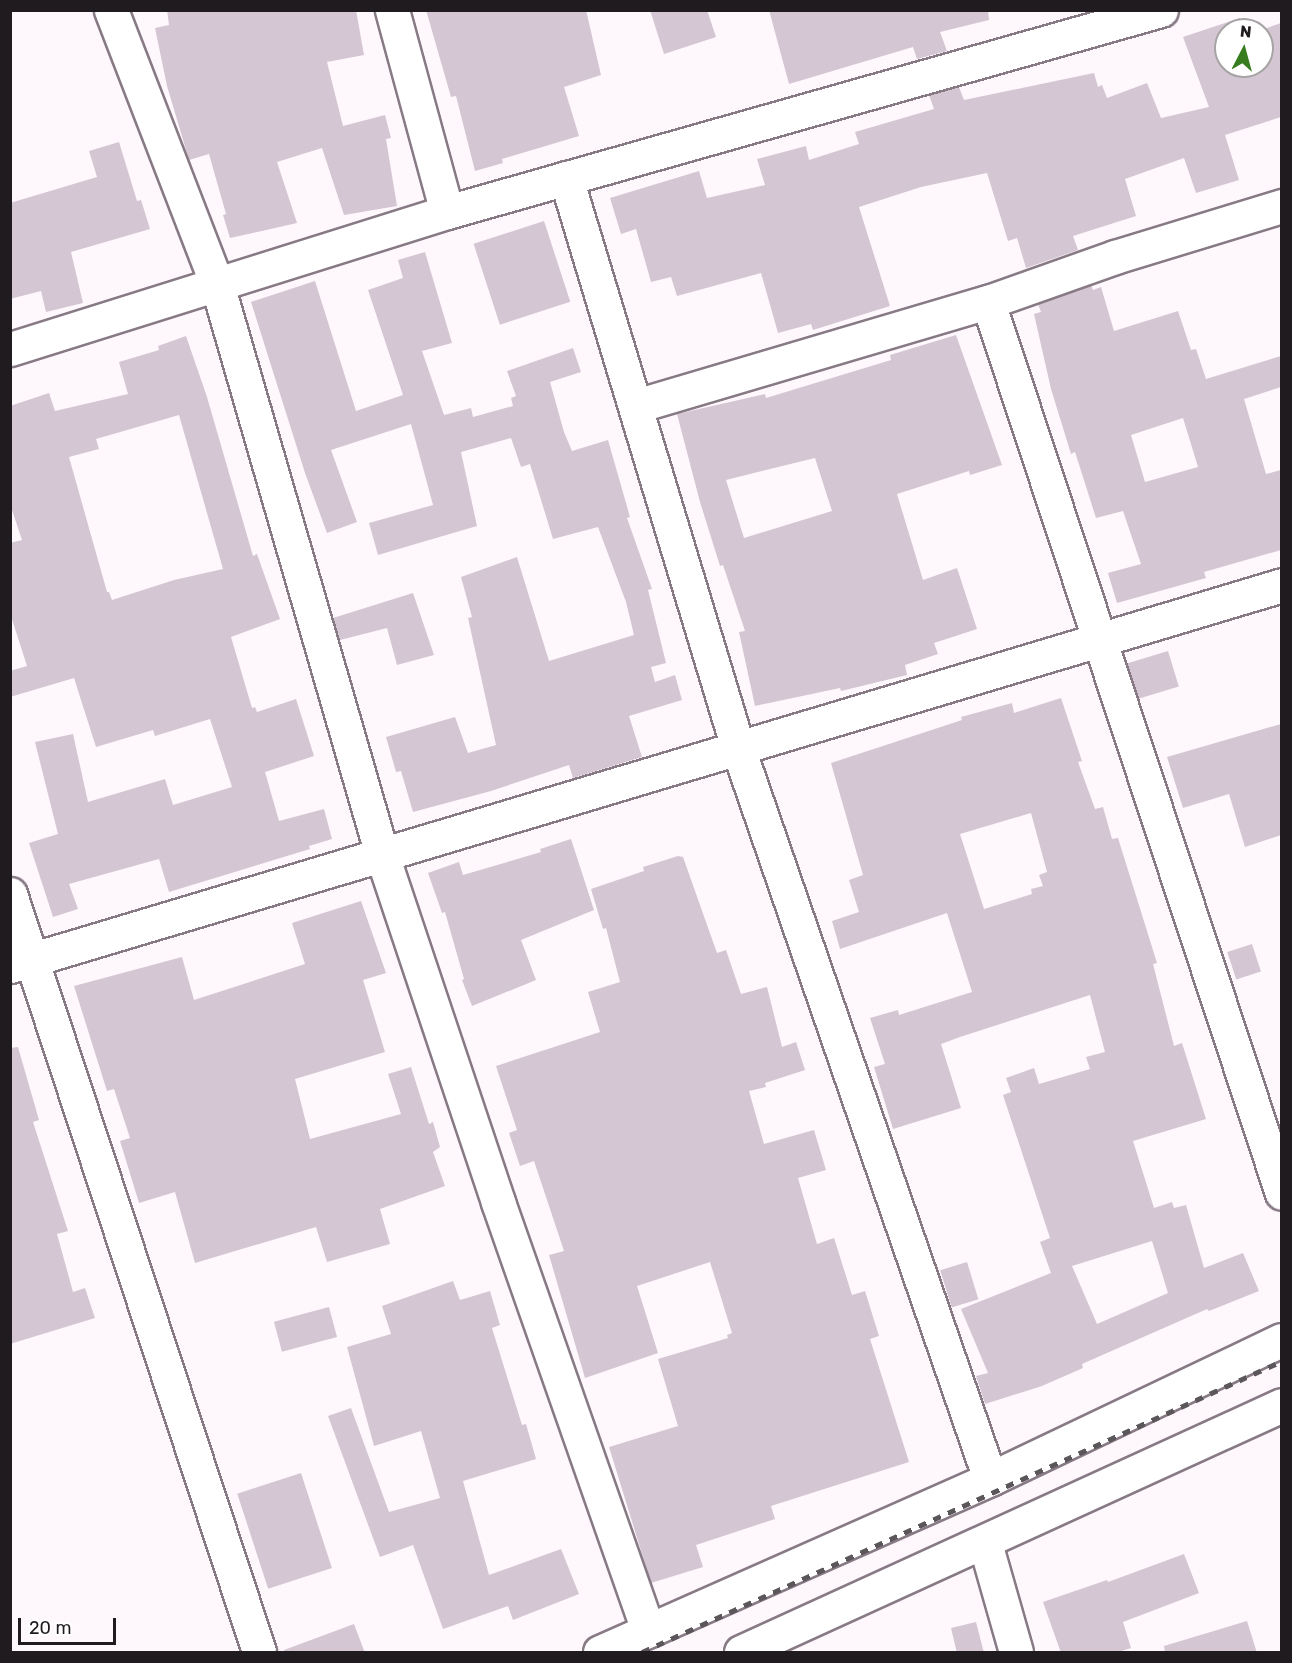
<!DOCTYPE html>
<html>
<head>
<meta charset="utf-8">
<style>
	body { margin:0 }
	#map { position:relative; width:1292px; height:1663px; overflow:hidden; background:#fef8fd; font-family:Rubik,sans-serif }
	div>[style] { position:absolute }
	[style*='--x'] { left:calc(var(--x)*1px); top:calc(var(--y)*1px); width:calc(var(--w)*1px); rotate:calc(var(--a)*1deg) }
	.building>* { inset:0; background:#d4c6d2; transform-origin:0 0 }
	.roads { filter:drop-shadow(2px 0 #877a85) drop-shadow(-2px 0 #877a85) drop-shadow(0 2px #877a85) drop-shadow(0 -2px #877a85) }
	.street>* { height:33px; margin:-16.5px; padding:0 16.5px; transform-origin:16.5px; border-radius:16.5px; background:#fff }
	.rail>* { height:4.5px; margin-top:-2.25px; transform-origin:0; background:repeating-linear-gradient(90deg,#5b565a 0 8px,transparent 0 16px) }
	span { translate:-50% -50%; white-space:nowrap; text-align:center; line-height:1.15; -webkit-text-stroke:6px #fff; paint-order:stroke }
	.frame { position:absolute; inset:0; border:12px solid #201b1f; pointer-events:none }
	.north { position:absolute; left:1214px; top:18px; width:60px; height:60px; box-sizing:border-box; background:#fff; border:2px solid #a6a4a5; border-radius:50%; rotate:6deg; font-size:16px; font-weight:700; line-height:24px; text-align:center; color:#201b1f }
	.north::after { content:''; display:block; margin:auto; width:21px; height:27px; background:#377c1e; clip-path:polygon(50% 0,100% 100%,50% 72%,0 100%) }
	.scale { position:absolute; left:18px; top:1618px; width:98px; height:27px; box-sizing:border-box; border:3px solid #201b1f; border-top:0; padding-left:8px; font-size:18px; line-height:21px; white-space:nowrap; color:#201b1f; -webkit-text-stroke:4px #fff; paint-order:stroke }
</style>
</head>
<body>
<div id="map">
	<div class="building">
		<i style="clip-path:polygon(167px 10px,356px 10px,364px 55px,327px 62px,343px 126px,385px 115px,391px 138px,386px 139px,397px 206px,344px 215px,322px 148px,277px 162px,297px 223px,230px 238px,223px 215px,226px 214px,209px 154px,189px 160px,167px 86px,155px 28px,169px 25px)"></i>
		<i style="clip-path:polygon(426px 10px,586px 10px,601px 75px,564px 87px,579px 136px,502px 159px,503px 163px,475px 171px,456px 96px,451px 97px)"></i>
		<i style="clip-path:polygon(650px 10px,707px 10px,716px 37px,664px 54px)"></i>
		<i style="clip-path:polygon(769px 10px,988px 10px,989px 20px,940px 32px,947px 51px,917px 59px,913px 47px,789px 84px)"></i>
		<i style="clip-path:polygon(1240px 18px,1244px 30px,1226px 30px,1226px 66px,1262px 66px,1261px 30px,1281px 23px,1281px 117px,1225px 135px,1239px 180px,1196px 193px,1184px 158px,1125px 179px,1136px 216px,1073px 236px,1078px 250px,1026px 268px,1017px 238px,1008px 241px,987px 173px,921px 187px,859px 207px,890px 306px,813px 330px,811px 324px,778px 333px,761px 273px,677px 296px,671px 277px,651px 282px,636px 229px,621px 234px,610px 198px,699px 171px,707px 198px,765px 185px,757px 159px,806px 146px,809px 160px,859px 144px,855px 132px,934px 109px,929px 95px,959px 87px,964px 100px,1094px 73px,1098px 87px,1102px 85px,1107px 98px,1147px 83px,1161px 118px,1209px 107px,1183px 37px)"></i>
		<i style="clip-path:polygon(119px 142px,137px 201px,141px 200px,150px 229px,71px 252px,83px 303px,46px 312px,41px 291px,10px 299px,10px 203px,97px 177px,89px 151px)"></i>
		<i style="left:544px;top:221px;width:85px;height:74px;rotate:72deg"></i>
		<i style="clip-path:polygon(425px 252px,452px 343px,422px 351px,444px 415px,471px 408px,473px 417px,513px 406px,511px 398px,516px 396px,507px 371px,573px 348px,581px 372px,550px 382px,564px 432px,572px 451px,608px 440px,630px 517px,627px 518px,652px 589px,648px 590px,666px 663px,651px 667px,655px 682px,675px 675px,682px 700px,629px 716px,642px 757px,573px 778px,569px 765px,491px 791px,413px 812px,401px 771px,396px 772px,386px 737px,455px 717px,468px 753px,496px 745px,468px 618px,472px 617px,461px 577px,517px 557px,549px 661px,634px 635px,626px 602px,598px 527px,553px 539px,530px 464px,521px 467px,511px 438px,461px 452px,477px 526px,378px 555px,369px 523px,433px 505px,411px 424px,331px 450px,357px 522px,327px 533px,305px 473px,251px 302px,315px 281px,356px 411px,403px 395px,368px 290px,403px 278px,398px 260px)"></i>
		<i style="clip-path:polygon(evenodd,1091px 285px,1093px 290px,1101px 287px,1114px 331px,1178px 311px,1191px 350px,1196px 349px,1206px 379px,1281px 356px,1281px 387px,1244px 399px,1266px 474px,1281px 470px,1281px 550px,1204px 572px,1206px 578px,1117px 603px,1108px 573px,1141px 564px,1123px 511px,1096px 518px,1075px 452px,1071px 454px,1051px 389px,1034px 314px,1041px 312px,1038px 304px,1091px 285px,1183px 418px,1198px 467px,1145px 482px,1131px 435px,1183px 418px)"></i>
		<i style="clip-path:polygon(evenodd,956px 335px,1002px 465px,970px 475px,969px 471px,897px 494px,923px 580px,957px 568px,977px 629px,934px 643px,938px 654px,905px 665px,907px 675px,841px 691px,840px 688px,755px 706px,739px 632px,745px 631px,723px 565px,720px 566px,700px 502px,677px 414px,765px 394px,766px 398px,891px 360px,890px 355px,956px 335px,815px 458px,832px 511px,744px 538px,726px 480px,815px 458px)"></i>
		<i style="clip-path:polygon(evenodd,186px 336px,207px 397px,253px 556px,257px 554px,280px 619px,231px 637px,252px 708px,255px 707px,257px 712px,296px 699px,314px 756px,265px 772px,279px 821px,324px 809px,332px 839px,309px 846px,310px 849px,169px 892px,159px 859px,69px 884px,78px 909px,53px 917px,29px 843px,58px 834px,35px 742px,73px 734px,88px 802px,165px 779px,173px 805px,232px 787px,210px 719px,155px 736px,153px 730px,96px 747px,74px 678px,10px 697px,10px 671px,27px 666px,10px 613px,10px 543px,22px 540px,10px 504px,10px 406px,49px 393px,55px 411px,128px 394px,119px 362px,159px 350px,158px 346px,186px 336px,179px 415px,223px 569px,174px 580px,112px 600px,109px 592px,107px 592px,69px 457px,99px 449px,96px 439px,179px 415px)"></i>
		<i style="clip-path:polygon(413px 593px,434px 655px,397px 665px,387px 628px,340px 640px,333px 618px)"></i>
		<i style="left:1168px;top:651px;width:37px;height:43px;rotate:73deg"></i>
		<i style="clip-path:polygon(evenodd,1061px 698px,1082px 761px,1078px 762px,1095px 809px,1103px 807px,1112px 839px,1118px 838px,1157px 963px,1153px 964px,1174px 1046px,1182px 1043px,1206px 1119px,1133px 1141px,1154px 1208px,1172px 1202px,1174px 1208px,1186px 1205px,1204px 1268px,1243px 1253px,1259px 1291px,1209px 1311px,1207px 1309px,1141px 1338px,1082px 1364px,1083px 1368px,1042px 1386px,985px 1404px,976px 1376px,988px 1373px,961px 1309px,1051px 1273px,1040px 1242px,1050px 1238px,1003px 1095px,1011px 1092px,1006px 1078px,1034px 1068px,1039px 1084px,1090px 1069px,1086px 1057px,1105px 1052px,1090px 995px,960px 1037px,941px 1044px,961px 1108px,893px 1129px,874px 1067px,885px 1064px,870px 1018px,898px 1010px,899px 1015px,972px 992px,947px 913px,840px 949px,832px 921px,859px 912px,849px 880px,863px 875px,831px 763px,962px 720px,961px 717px,1012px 703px,1014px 713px,1061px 698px,1031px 813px,1047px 872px,1039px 875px,1043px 886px,1031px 889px,1032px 894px,984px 909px,960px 834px,1031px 813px,1061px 698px,1152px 1241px,1168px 1293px,1097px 1324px,1072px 1266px,1152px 1241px)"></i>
		<i style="clip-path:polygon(1281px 724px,1281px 835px,1245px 847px,1229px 794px,1183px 808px,1167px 757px)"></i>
		<i style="clip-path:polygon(571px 839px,594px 910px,521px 940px,536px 980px,472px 1006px,462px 980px,464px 979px,445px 912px,442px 913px,428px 873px,459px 862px,463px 875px,541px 852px,540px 849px)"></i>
		<i style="clip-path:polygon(678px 856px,683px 857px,717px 953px,726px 950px,741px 994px,767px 987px,782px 1047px,796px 1042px,805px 1070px,765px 1083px,766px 1087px,749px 1091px,764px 1144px,814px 1130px,826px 1170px,798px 1178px,817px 1244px,834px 1238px,852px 1295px,865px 1291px,879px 1336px,870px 1339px,909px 1462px,771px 1506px,775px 1519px,696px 1545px,703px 1567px,651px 1583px,609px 1447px,678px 1426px,658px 1359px,728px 1338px,727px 1335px,732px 1333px,710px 1262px,637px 1286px,658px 1353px,585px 1378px,549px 1255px,564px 1251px,534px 1161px,520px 1166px,509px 1133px,517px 1130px,496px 1066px,600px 1032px,588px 992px,620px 982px,606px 928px,603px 929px,591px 889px,644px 871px,643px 867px)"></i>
		<i style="clip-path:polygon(361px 901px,386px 973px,363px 980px,385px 1052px,295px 1079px,310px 1139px,401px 1114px,388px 1074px,411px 1067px,429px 1124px,433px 1122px,440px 1147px,433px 1152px,445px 1186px,380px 1209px,390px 1244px,327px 1262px,316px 1227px,195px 1263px,175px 1192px,139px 1203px,120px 1141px,130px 1138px,114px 1089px,107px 1091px,74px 986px,182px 957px,194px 1000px,305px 964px,292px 923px)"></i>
		<i style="left:1252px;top:944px;width:29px;height:26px;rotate:72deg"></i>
		<i style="clip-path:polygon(18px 1047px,39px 1120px,33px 1122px,68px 1231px,57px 1234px,73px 1292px,85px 1288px,95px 1318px,10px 1344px,10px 1048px)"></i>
		<i style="left:967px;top:1262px;width:39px;height:28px;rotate:73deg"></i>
		<i style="clip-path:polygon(453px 1281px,460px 1300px,490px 1291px,500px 1325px,492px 1328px,522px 1425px,526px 1424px,536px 1459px,463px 1481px,489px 1575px,561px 1549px,579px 1594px,513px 1620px,508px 1606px,443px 1629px,413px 1545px,380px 1557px,328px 1416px,351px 1408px,389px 1512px,440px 1498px,421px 1431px,374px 1446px,347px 1347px,391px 1334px,382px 1306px)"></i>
		<i style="left:329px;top:1307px;width:31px;height:57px;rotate:75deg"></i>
		<i style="left:301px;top:1473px;width:100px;height:67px;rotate:72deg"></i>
		<i style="clip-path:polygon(1184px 1554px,1199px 1593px,1123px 1622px,1131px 1648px,1115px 1653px,1061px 1653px,1043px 1602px,1107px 1580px,1108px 1582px)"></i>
		<i style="clip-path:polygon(1247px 1621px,1257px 1653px,1165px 1653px,1164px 1646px)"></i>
		<i style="clip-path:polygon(976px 1622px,984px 1653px,957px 1653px,951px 1628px)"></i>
		<i style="clip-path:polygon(354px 1624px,365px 1653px,285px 1653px,284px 1650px)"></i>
	</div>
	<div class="roads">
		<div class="street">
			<i style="--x:111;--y:10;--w:294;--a:68.9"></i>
			<i style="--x:217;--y:284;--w:594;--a:73.88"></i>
			<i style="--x:382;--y:855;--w:366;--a:71.5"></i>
			<i style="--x:498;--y:1202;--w:454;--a:70.7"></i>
			<i style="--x:392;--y:10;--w:209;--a:74.8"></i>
			<i style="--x:566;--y:178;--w:595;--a:73.21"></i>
			<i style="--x:738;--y:748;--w:773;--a:70.98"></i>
			<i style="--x:988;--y:302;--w:938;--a:71.74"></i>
			<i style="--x:10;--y:349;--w:458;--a:-17.4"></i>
			<i style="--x:447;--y:212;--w:742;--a:-15.8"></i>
			<i style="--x:636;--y:406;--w:367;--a:-16.5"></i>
			<i style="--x:988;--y:302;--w:135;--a:-19.5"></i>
			<i style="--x:1115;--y:257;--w:175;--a:-17"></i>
			<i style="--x:10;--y:894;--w:798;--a:71.81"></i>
			<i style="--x:10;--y:966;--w:1328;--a:-16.67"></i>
			<i style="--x:985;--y:1543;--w:113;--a:74.1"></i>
			<i style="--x:600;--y:1652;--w:427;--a:-23.9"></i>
			<i style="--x:990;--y:1479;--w:323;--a:-25.5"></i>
			<i style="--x:741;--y:1652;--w:595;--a:-24.54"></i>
		</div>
	</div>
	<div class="rail">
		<i style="--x:642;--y:1652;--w:703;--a:-24.45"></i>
	</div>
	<div class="frame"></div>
	<div class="north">N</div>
	<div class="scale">20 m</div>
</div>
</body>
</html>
